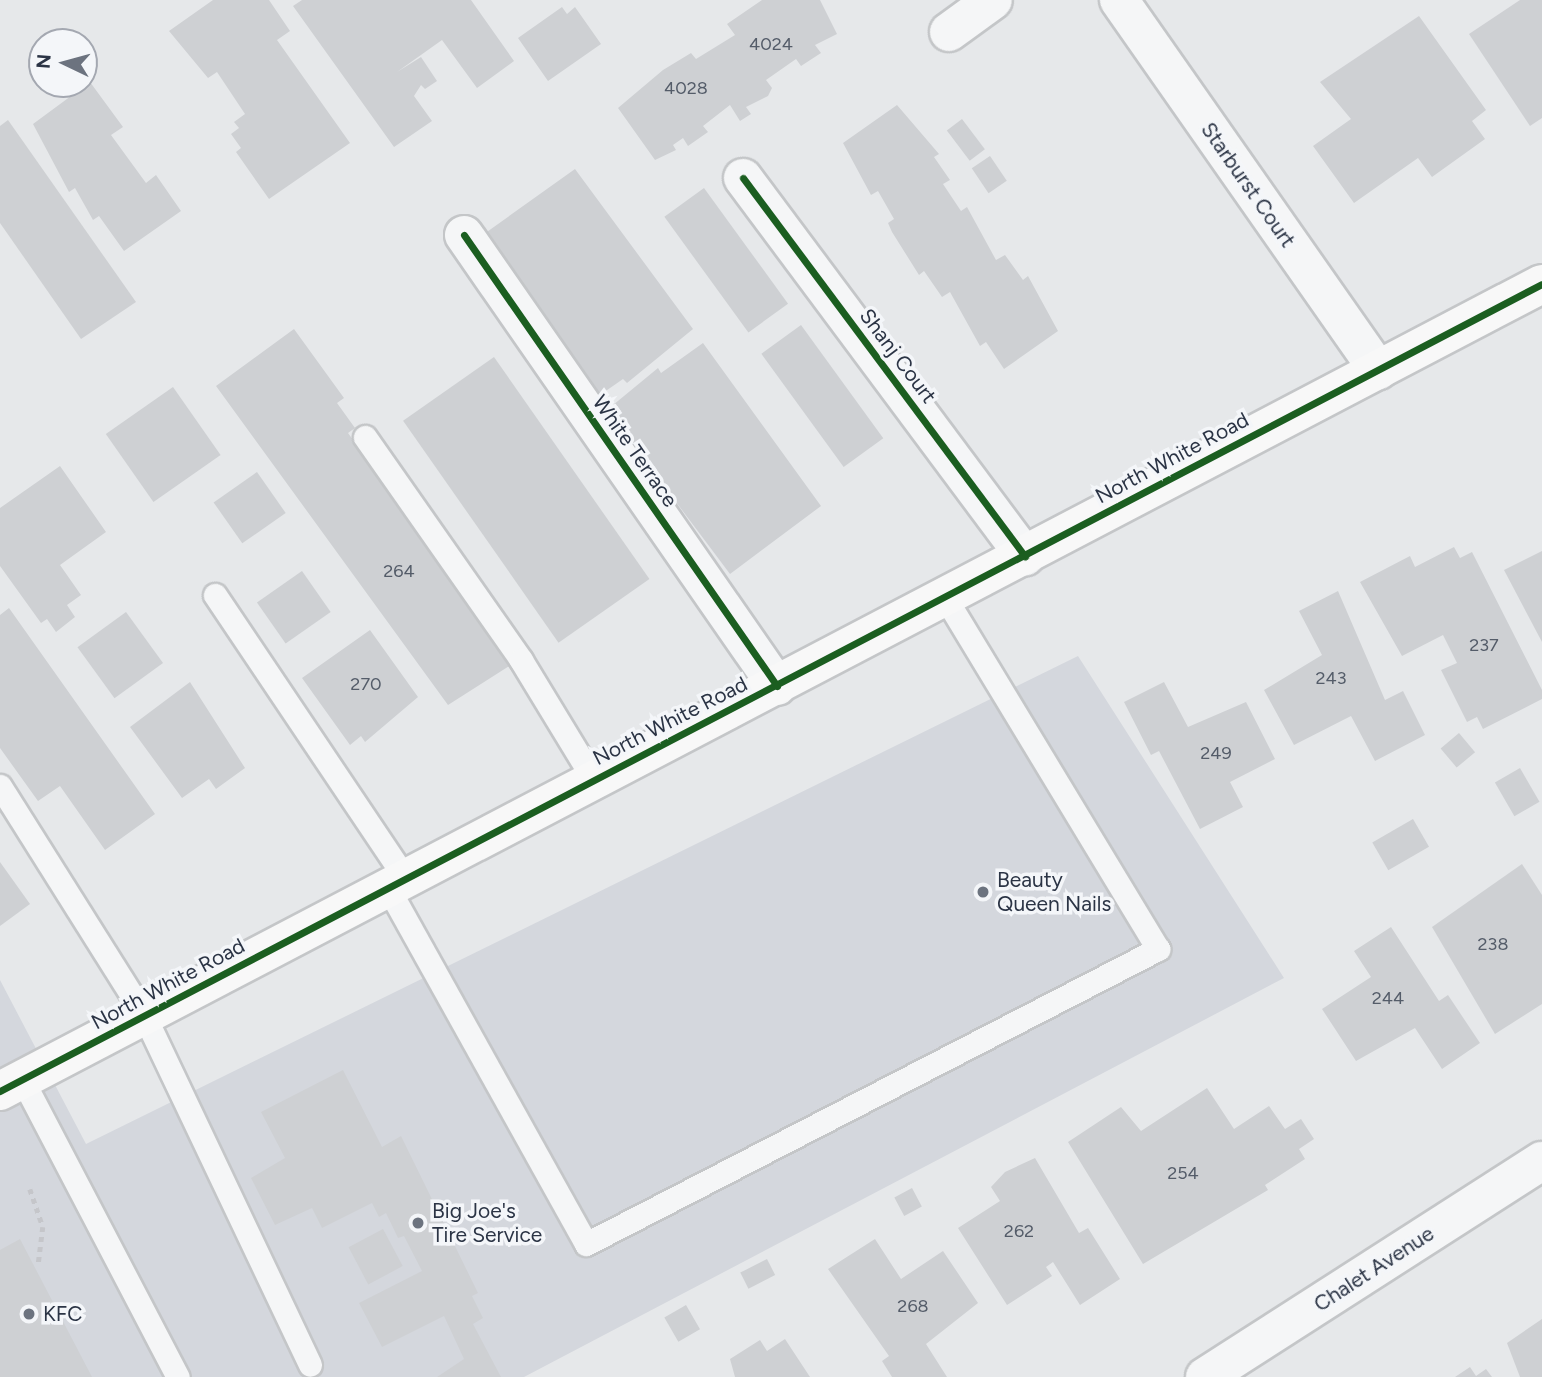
<!DOCTYPE html>
<html>
<head>
<meta charset="utf-8">
<style>
	body { margin:0 }
	#map { position:relative; width:1542px; height:1377px; overflow:hidden; background:#e6e8ea; font-family:Figtree,sans-serif }
	div>[style] { position:absolute }
	[style*='--x'] { left:calc(var(--x)*1px); top:calc(var(--y)*1px); width:calc(var(--w)*1px); rotate:calc(var(--a)*1deg) }
	.built>* { inset:0; background:#d4d7dd }
	.building>* { inset:0; background:#ced0d3; transform-origin:0 0 }
	.path>* { height:4.5px; margin-top:-2.25px; transform-origin:0; background:repeating-linear-gradient(90deg,#c5c6ca 0 5px,transparent 0 10px) }
	.roads { filter:drop-shadow(2px 0 #c4c6c8) drop-shadow(-2px 0 #c4c6c8) drop-shadow(0 2px #c4c6c8) drop-shadow(0 -2px #c4c6c8) }
	.lane>* { height:23px; margin:-11.5px; padding:0 11.5px; transform-origin:11.5px; border-radius:11.5px; background:#f5f6f7 }
	.street>* { height:38px; margin:-19px; padding:0 19px; transform-origin:19px; border-radius:19px; background:#f5f6f7 }
	.secondary>* { height:38px; margin:-19px; padding:0 19px; transform-origin:19px; border-radius:19px; background:#f8f8f8 }
	.cycleway>* { height:7px; margin:-3.5px; padding:0 3.5px; transform-origin:3.5px; border-radius:3.5px; background:#1b5e20 }
	.dots>* { width:19px; height:19px; translate:-50% -50%; box-sizing:border-box; border:4px solid #f4f6f9; border-radius:50% }
	span { translate:-50% -50%; white-space:nowrap; text-align:center; line-height:1.15; -webkit-text-stroke:7px #f4f6f9; paint-order:stroke }
	.number-label { font-size:18px; color:#545c69 }
	.number-label span { -webkit-text-stroke-width:0 }
	.street-label { font-size:21px; color:#2b3445 }
	.poi-label { font-size:21px; color:#2b3445 }
	.left { translate:0 -50%; text-align:left }
	.north { position:absolute; left:28px; top:28px; width:70px; height:70px; box-sizing:border-box; background:#f4f6f9; border:2px solid #a4a8b1; border-radius:50%; rotate:275deg; font-size:19px; font-weight:700; line-height:28px; text-align:center; color:#2b3445 }
	.north::after { content:''; display:block; margin:auto; width:24px; height:32px; background:#6c737f; clip-path:polygon(50% 0,100% 100%,50% 72%,0 100%) }
</style>
</head>
<body>
<div id="map">
	<div class="built">
		<i style="clip-path:polygon(1078px 656px,1284px 978px,524px 1377px,0 1377px,0 980px,86px 1144px)"></i>
	</div>
	<div class="building">
		<i style="clip-path:polygon(213px 0,269px 0,290px 31px,277px 40px,350px 143px,269px 199px,236px 152px,241px 148px,231px 134px,239px 128px,234px 122px,245px 114px,217px 72px,208px 78px,169px 31px)"></i>
		<i style="clip-path:polygon(302px 0,471px 0,514px 61px,477px 88px,442px 40px,397px 72px,421px 57px,437px 81px,425px 89px,421px 85px,414px 96px,432px 121px,394px 147px,293px 6px)"></i>
		<i style="clip-path:polygon(762px 0,820px 0,837px 34px,815px 45px,821px 53px,801px 66px,796px 59px,766px 80px,772px 88px,768px 96px,746px 107px,751px 114px,740px 121px,730px 105px,703px 126px,708px 132px,688px 146px,683px 138px,673px 145px,676px 150px,655px 160px,618px 108px,663px 70px,691px 53px,696px 59px,735px 35px,727px 24px)"></i>
		<i style="clip-path:polygon(1520px 0,1542px 0,1542px 118px,1530px 126px,1469px 34px)"></i>
		<i style="clip-path:polygon(562px 7px,567px 14px,575px 7px,601px 44px,548px 81px,518px 38px)"></i>
		<i style="clip-path:polygon(1419px 16px,1486px 110px,1472px 121px,1485px 139px,1432px 177px,1418px 158px,1354px 203px,1313px 146px,1351px 119px,1320px 82px)"></i>
		<i style="clip-path:polygon(90px 82px,123px 127px,111px 135px,146px 183px,156px 175px,181px 211px,124px 251px,99px 216px,93px 220px,75px 188px,69px 192px,33px 124px)"></i>
		<i style="clip-path:polygon(897px 105px,939px 154px,934px 157px,950px 180px,943px 184px,961px 211px,967px 207px,996px 260px,1005px 255px,1023px 280px,1028px 276px,1058px 331px,1004px 369px,986px 342px,980px 346px,950px 292px,942px 297px,924px 271px,919px 275px,892px 232px,888px 223px,894px 219px,878px 191px,871px 195px,843px 143px)"></i>
		<i style="left:962px;top:119px;width:38px;height:19px;rotate:53deg"></i>
		<i style="clip-path:polygon(8px 120px,136px 302px,81px 339px,0 223px,0 126px)"></i>
		<i style="left:990px;top:156px;width:30px;height:22px;rotate:56deg"></i>
		<i style="clip-path:polygon(575px 169px,693px 329px,627px 383px,623px 379px,600px 395px,484px 234px)"></i>
		<i style="left:704px;top:188px;width:143px;height:49px;rotate:54deg"></i>
		<i style="left:801px;top:325px;width:140px;height:49px;rotate:54deg"></i>
		<i style="clip-path:polygon(294px 329px,344px 398px,337px 403px,355px 428px,348px 433px,514px 663px,448px 705px,216px 386px)"></i>
		<i style="clip-path:polygon(703px 343px,821px 506px,730px 574px,607px 410px,658px 368px,661px 373px)"></i>
		<i style="left:494px;top:357px;width:271px;height:111px;rotate:55deg"></i>
		<i style="left:173px;top:387px;width:83px;height:82px;rotate:55deg"></i>
		<i style="clip-path:polygon(60px 466px,106px 532px,60px 565px,81px 595px,67px 605px,75px 617px,56px 632px,47px 619px,41px 623px,0 566px,0 508px)"></i>
		<i style="left:257px;top:472px;width:50px;height:53px;rotate:55deg"></i>
		<i style="clip-path:polygon(1454px 547px,1460px 558px,1472px 552px,1542px 690px,1542px 699px,1483px 729px,1477px 717px,1467px 722px,1441px 670px,1457px 663px,1443px 635px,1402px 656px,1360px 582px,1410px 556px,1415px 567px)"></i>
		<i style="clip-path:polygon(1542px 551px,1542px 642px,1504px 570px)"></i>
		<i style="left:302px;top:571px;width:50px;height:55px;rotate:55deg"></i>
		<i style="clip-path:polygon(1338px 591px,1385px 700px,1403px 691px,1425px 735px,1375px 761px,1351px 716px,1294px 745px,1264px 690px,1322px 655px,1299px 611px)"></i>
		<i style="clip-path:polygon(9px 608px,155px 814px,105px 850px,60px 786px,38px 801px,0 748px,0 615px)"></i>
		<i style="left:126px;top:612px;width:63px;height:60px;rotate:54deg"></i>
		<i style="clip-path:polygon(370px 630px,418px 697px,365px 742px,361px 736px,350px 745px,302px 678px)"></i>
		<i style="clip-path:polygon(190px 682px,245px 768px,216px 789px,209px 779px,182px 798px,130px 727px)"></i>
		<i style="clip-path:polygon(1164px 682px,1188px 727px,1246px 702px,1275px 759px,1230px 782px,1243px 807px,1200px 829px,1159px 751px,1151px 755px,1124px 702px)"></i>
		<i style="left:1459px;top:733px;width:25px;height:24px;rotate:50deg"></i>
		<i style="left:1520px;top:768px;width:39px;height:29px;rotate:60deg"></i>
		<i style="left:1413px;top:819px;width:32px;height:47px;rotate:60deg"></i>
		<i style="clip-path:polygon(0 862px,30px 904px,0 926px)"></i>
		<i style="clip-path:polygon(1522px 864px,1542px 895px,1542px 1004px,1495px 1034px,1432px 927px)"></i>
		<i style="clip-path:polygon(1391px 927px,1439px 1001px,1448px 995px,1480px 1043px,1442px 1069px,1415px 1028px,1356px 1061px,1322px 1009px,1371px 977px,1354px 951px)"></i>
		<i style="clip-path:polygon(343px 1070px,382px 1147px,401px 1136px,478px 1293px,472px 1296px,483px 1318px,473px 1324px,501px 1377px,437px 1377px,464px 1359px,444px 1316px,382px 1347px,359px 1303px,422px 1271px,404px 1236px,398px 1238px,386px 1213px,379px 1217px,372px 1203px,322px 1228px,312px 1208px,275px 1225px,251px 1178px,285px 1158px,261px 1112px)"></i>
		<i style="clip-path:polygon(1207px 1088px,1234px 1129px,1269px 1106px,1285px 1129px,1301px 1119px,1314px 1139px,1299px 1149px,1305px 1159px,1265px 1185px,1268px 1190px,1143px 1264px,1068px 1142px,1121px 1107px,1141px 1131px)"></i>
		<i style="clip-path:polygon(1035px 1158px,1079px 1233px,1088px 1228px,1120px 1279px,1080px 1305px,1053px 1262px,1046px 1267px,1052px 1276px,1007px 1305px,958px 1228px,1000px 1201px,991px 1187px,1005px 1172px)"></i>
		<i style="left:912px;top:1188px;width:21px;height:20px;rotate:62deg"></i>
		<i style="left:383px;top:1229px;width:42px;height:39px;rotate:62deg"></i>
		<i style="clip-path:polygon(20px 1239px,92px 1377px,0 1377px,0 1250px)"></i>
		<i style="clip-path:polygon(875px 1239px,901px 1279px,943px 1251px,978px 1303px,926px 1344px,947px 1377px,892px 1377px,882px 1361px,889px 1356px,828px 1269px)"></i>
		<i style="left:767px;top:1259px;width:18px;height:30px;rotate:63deg"></i>
		<i style="left:686px;top:1305px;width:28px;height:25px;rotate:60deg"></i>
		<i style="clip-path:polygon(1542px 1319px,1542px 1377px,1520px 1377px,1507px 1343px)"></i>
		<i style="clip-path:polygon(785px 1339px,810px 1377px,735px 1377px,730px 1359px,760px 1340px,767px 1351px)"></i>
		<i style="clip-path:polygon(1470px 1367px,1476px 1376px,1486px 1369px,1492px 1377px,1455px 1377px)"></i>
	</div>
	<div class="path">
		<i style="--x:30;--y:1189;--w:40;--a:71.1"></i>
		<i style="--x:43;--y:1227;--w:38;--a:97"></i>
	</div>
	<div class="roads">
		<div class="lane">
			<i style="--x:365;--y:437;--w:272;--a:55"></i>
			<i style="--x:521;--y:660;--w:140;--a:58.7"></i>
			<i style="--x:215;--y:595;--w:342;--a:56.1"></i>
			<i style="--x:0;--y:786;--w:271;--a:57.8"></i>
			<i style="--x:144;--y:1015;--w:387;--a:64.6"></i>
			<i style="--x:388;--y:888;--w:407;--a:60.9"></i>
			<i style="--x:586;--y:1244;--w:644;--a:-27.28"></i>
			<i style="--x:1158;--y:949;--w:411;--a:-121.2"></i>
			<i style="--x:22;--y:1079;--w:336;--a:62.4"></i>
		</div>
		<div class="street">
			<i style="--x:1119;--y:0;--w:452;--a:55"></i>
			<i style="--x:949;--y:32;--w:54;--a:-36"></i>
			<i style="--x:743;--y:178;--w:472;--a:53.3"></i>
			<i style="--x:464;--y:235;--w:549;--a:55.24"></i>
			<i style="--x:1205;--y:1377;--w:400;--a:-32.7"></i>
		</div>
		<div class="secondary">
			<i style="--x:0;--y:1091;--w:1740;--a:-27.63"></i>
		</div>
	</div>
	<div class="cycleway">
		<i style="--x:743;--y:178;--w:472;--a:53.3"></i>
		<i style="--x:464;--y:235;--w:549;--a:55.24"></i>
		<i style="--x:0;--y:1091;--w:1740;--a:-27.63"></i>
	</div>
	<div class="dots">
		<i style="left:983px;top:892px;background:#6c737f"></i>
		<i style="left:418px;top:1223px;background:#6c737f"></i>
		<i style="left:29px;top:1314px;background:#6c737f"></i>
	</div>
	<div class="number-label">
		<span style="left:771px;top:44px">4024</span>
		<span style="left:686px;top:88px">4028</span>
		<span style="left:399px;top:571px">264</span>
		<span style="left:1484px;top:645px">237</span>
		<span style="left:1331px;top:678px">243</span>
		<span style="left:366px;top:684px">270</span>
		<span style="left:1216px;top:753px">249</span>
		<span style="left:1493px;top:944px">238</span>
		<span style="left:1388px;top:998px">244</span>
		<span style="left:1183px;top:1173px">254</span>
		<span style="left:1019px;top:1231px">262</span>
		<span style="left:913px;top:1306px">268</span>
	</div>
	<div class="street-label">
		<span style="left:1248px;top:185px;rotate:55deg">Starburst Court</span>
		<span style="left:898px;top:356px;rotate:53deg">Shanj Court</span>
		<span style="left:635px;top:451px;rotate:55deg">White Terrace</span>
		<span style="left:1172px;top:458px;rotate:-28deg">North White Road</span>
		<span style="left:670px;top:721px;rotate:-27deg">North White Road</span>
		<span style="left:168px;top:984px;rotate:-28deg">North White Road</span>
		<span style="left:1374px;top:1269px;rotate:-33deg">Chalet Avenue</span>
	</div>
	<div class="poi-label">
		<span class="left" style="left:997px;top:892px">Beauty<br>Queen Nails</span>
		<span class="left" style="left:432px;top:1223px">Big Joe's<br>Tire Service</span>
		<span class="left" style="left:43px;top:1314px">KFC</span>
	</div>
	<div class="north">N</div>
</div>
</body>
</html>
